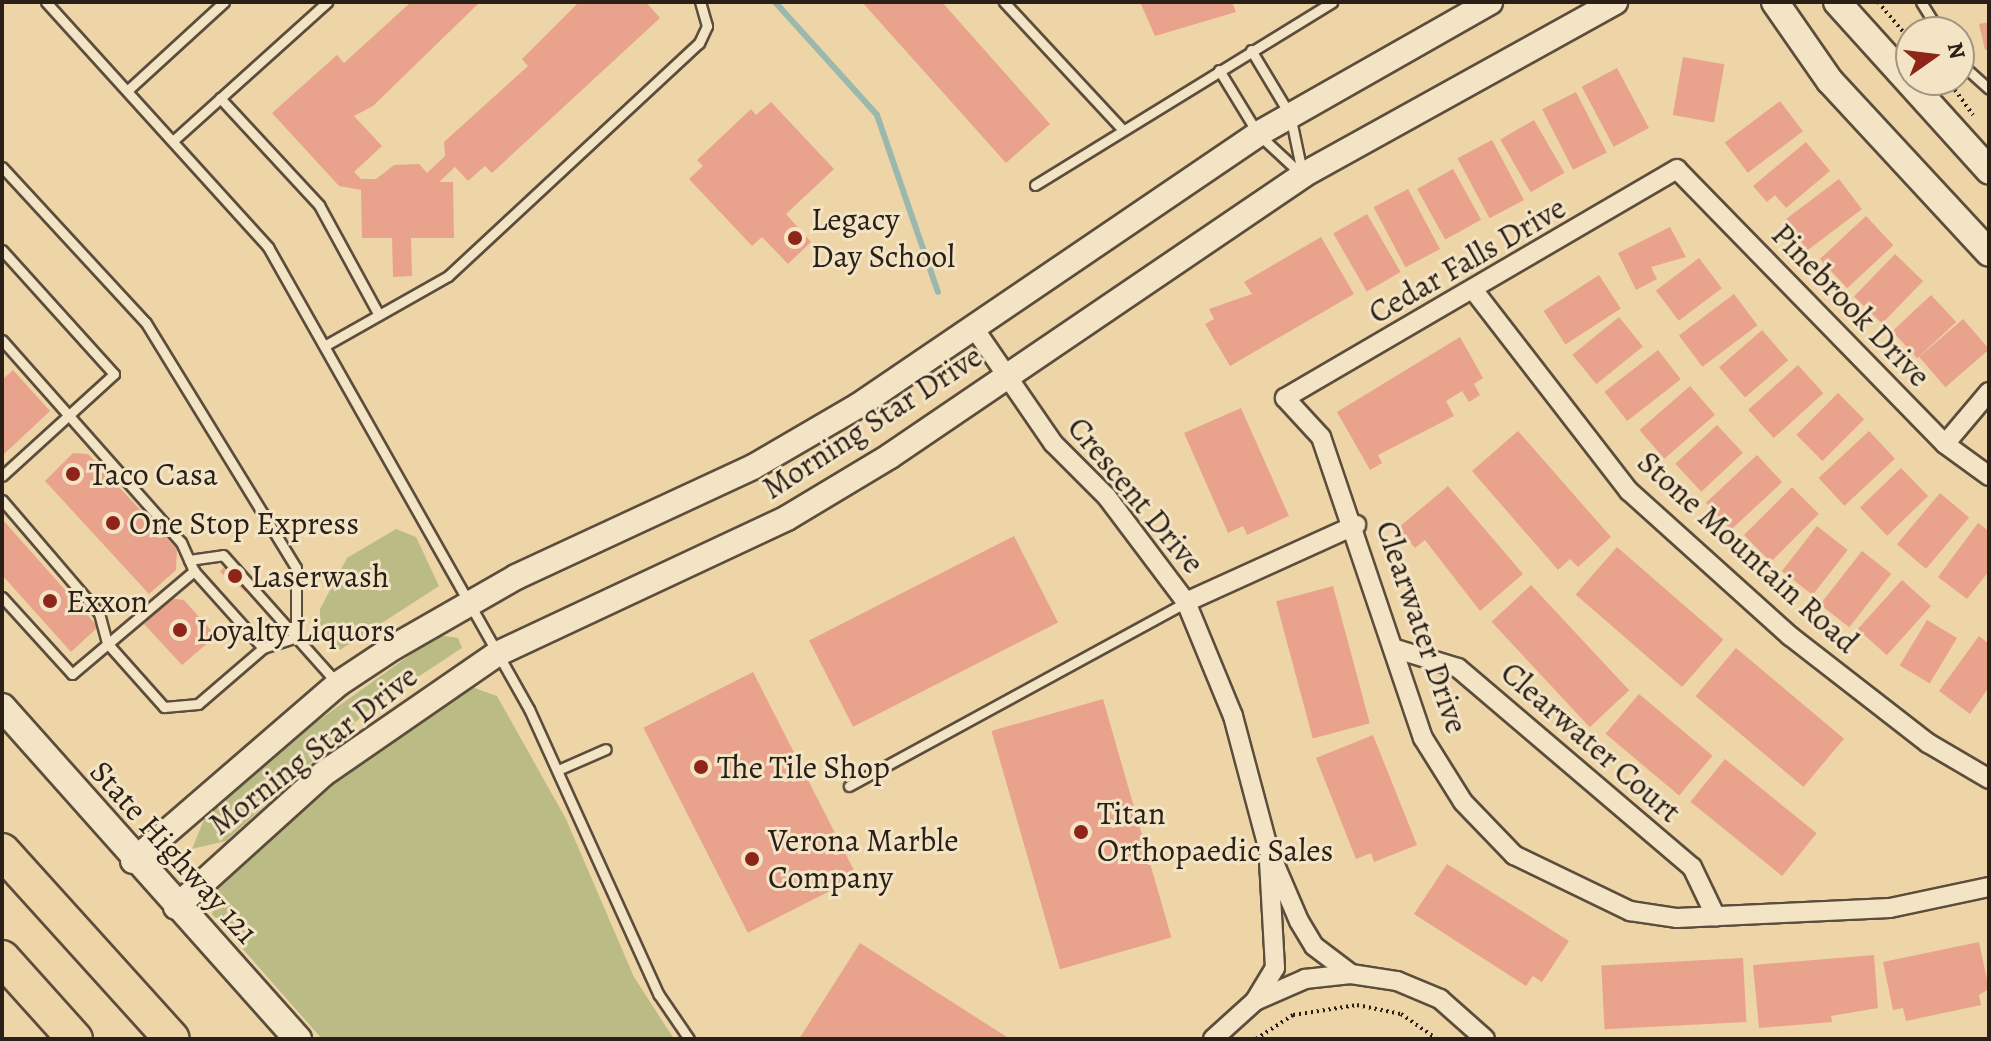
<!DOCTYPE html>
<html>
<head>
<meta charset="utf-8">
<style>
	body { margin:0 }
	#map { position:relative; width:1991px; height:1041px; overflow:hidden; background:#edd5a7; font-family:Alegreya,serif }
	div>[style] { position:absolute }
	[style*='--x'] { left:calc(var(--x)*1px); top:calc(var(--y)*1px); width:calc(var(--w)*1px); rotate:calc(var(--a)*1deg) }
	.green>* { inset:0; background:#bbbc85 }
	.stream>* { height:6px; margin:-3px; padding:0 3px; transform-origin:3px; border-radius:3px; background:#9ab8ae }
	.building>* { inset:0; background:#e9a38d; transform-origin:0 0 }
	.path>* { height:4px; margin-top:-2px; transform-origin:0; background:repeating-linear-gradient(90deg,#2b2018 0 2px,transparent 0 6px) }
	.roads { filter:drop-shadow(2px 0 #5c4d3c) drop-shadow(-2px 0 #5c4d3c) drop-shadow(0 2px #5c4d3c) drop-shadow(0 -2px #5c4d3c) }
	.service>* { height:9px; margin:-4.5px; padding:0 4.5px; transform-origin:4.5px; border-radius:4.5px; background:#f3e4c6 }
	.minor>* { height:18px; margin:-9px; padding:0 9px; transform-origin:9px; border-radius:9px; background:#f3e4c6 }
	.tertiary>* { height:24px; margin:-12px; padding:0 12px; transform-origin:12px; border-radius:12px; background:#f3e4c6 }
	.secondary>* { height:26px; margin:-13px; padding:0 13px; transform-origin:13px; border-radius:13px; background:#f3e4c6 }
	.motorway>* { height:34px; margin:-17px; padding:0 17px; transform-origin:17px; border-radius:17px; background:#edd5a7 }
	.dots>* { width:22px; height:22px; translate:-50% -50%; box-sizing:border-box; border:4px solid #f3e4c6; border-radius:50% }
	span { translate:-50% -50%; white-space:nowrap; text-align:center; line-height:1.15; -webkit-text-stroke:6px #f3e4c6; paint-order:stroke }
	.poi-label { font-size:32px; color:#2b2018 }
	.left { translate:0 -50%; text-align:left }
	.street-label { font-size:32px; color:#2b2018 }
	.frame { position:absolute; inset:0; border:4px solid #2b2018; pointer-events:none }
	.north { position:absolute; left:1895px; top:16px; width:80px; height:80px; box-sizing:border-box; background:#f3e4c6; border:2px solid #a39680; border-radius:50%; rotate:76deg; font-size:22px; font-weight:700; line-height:32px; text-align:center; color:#2b2018 }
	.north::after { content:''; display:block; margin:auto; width:28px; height:36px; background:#8f2418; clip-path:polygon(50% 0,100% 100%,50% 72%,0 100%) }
</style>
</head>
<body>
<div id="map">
	<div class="green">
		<i style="clip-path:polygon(396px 529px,416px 537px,439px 586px,340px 650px,320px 625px,320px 609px,347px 558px)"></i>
		<i style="clip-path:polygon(438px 635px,458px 638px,462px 648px,372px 707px,226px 841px,192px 849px,207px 812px,256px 765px)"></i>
		<i style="clip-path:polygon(469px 686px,497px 696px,566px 819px,634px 977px,674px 1039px,322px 1039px,212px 914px,217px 883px,318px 791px)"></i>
	</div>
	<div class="stream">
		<i style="--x:775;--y:2;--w:152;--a:47.9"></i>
		<i style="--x:877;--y:115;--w:187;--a:71"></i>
	</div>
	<div class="building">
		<i style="clip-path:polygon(411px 2px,480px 2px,373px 106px,354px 116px,382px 146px,354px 172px,361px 179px,376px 179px,394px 165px,419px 164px,427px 173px,445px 156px,444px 142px,528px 66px,522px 59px,579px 2px,646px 2px,660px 18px,492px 173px,485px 166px,468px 181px,455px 167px,439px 182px,453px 182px,454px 238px,411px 238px,412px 276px,393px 277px,392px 238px,362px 238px,361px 190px,339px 186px,272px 113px,337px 55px,344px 63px)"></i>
		<i style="clip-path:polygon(862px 2px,942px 2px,1050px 124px,1006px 163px)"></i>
		<i style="clip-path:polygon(1140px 2px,1232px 2px,1236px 12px,1155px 36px)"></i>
		<i style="clip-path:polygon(1989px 22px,1989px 49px,1985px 50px,1979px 24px)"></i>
		<i style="left:1683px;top:57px;width:42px;height:59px;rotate:10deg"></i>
		<i style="left:1617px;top:68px;width:68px;height:40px;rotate:62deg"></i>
		<i style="left:1576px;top:92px;width:68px;height:38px;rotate:63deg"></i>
		<i style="left:1780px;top:101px;width:38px;height:69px;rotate:53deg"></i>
		<i style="clip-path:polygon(771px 102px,834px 169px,786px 214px,811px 242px,788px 264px,762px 237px,752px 246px,689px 179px,703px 166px,697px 160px,751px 109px,756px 115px)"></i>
		<i style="left:1534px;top:120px;width:61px;height:39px;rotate:60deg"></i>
		<i style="left:1492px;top:140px;width:68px;height:39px;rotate:62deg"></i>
		<i style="clip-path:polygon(1806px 142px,1830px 171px,1786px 208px,1775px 195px,1767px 202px,1753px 186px)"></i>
		<i style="left:1453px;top:169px;width:58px;height:41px;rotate:61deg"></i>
		<i style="left:1839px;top:179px;width:38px;height:68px;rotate:53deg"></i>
		<i style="left:1408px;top:189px;width:68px;height:39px;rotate:62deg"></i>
		<i style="left:1367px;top:214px;width:67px;height:39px;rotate:60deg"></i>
		<i style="left:1866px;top:216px;width:40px;height:63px;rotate:47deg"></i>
		<i style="clip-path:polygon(1670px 227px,1686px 257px,1651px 267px,1657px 279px,1636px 290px,1618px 253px)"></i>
		<i style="clip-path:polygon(1321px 237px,1354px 294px,1230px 366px,1205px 324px,1214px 319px,1209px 309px,1252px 294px,1244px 282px)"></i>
		<i style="left:1895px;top:254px;width:39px;height:59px;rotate:44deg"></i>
		<i style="left:1699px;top:258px;width:38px;height:54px;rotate:53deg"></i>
		<i style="left:1599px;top:275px;width:40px;height:66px;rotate:57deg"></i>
		<i style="left:1734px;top:294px;width:39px;height:69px;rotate:53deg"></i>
		<i style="left:1931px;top:295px;width:37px;height:53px;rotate:47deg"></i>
		<i style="left:1619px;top:317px;width:38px;height:60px;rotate:51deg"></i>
		<i style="left:1963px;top:319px;width:40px;height:58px;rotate:49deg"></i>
		<i style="left:1762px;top:330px;width:40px;height:57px;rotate:49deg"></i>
		<i style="clip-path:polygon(1460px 337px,1483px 378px,1474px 384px,1480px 395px,1469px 402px,1462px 391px,1446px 401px,1454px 416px,1378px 455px,1382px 463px,1370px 470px,1337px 412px)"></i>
		<i style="left:1658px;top:350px;width:37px;height:68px;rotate:52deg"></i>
		<i style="left:1798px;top:365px;width:38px;height:67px;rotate:48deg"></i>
		<i style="clip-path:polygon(13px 370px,50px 411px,2px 456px,2px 380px)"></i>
		<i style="left:1690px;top:386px;width:38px;height:67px;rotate:49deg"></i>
		<i style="left:1838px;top:393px;width:37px;height:59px;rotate:45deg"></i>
		<i style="clip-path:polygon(1241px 408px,1289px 516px,1247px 535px,1243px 526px,1228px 533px,1184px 433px)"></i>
		<i style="left:1717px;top:425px;width:38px;height:57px;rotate:47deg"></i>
		<i style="clip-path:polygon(1518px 431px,1611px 537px,1578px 567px,1570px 559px,1558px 570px,1472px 471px)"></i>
		<i style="left:1869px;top:431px;width:38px;height:69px;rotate:47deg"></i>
		<i style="clip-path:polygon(73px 453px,88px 454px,177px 549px,176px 570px,149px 594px,45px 481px)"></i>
		<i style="left:1757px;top:455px;width:37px;height:70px;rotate:47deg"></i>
		<i style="left:1901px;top:468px;width:39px;height:57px;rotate:46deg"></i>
		<i style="clip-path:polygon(1448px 486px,1523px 574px,1480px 611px,1425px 540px,1415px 548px,1398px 528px)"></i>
		<i style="left:1792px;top:487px;width:38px;height:68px;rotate:45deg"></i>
		<i style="left:1940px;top:493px;width:38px;height:67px;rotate:40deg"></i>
		<i style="clip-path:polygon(2px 519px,98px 627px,71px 652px,2px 575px)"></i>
		<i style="clip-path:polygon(1978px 523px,1989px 531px,1989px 571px,1967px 599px,1938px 577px)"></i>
		<i style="left:1817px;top:526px;width:39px;height:57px;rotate:38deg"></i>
		<i style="left:1014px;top:536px;width:97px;height:230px;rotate:63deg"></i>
		<i style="left:1617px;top:547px;width:141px;height:63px;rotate:41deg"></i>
		<i style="left:1862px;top:551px;width:37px;height:68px;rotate:38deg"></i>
		<i style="clip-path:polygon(231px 558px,255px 585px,246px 592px,220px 572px)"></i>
		<i style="left:1902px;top:580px;width:39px;height:66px;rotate:42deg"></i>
		<i style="left:1531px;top:585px;width:144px;height:54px;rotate:47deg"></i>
		<i style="left:1333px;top:586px;width:142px;height:59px;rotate:75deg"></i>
		<i style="clip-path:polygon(170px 598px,184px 600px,216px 636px,182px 665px,144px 624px)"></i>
		<i style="left:1927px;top:620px;width:35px;height:53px;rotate:31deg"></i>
		<i style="clip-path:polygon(1979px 636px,1989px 644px,1989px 687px,1970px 714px,1939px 691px)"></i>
		<i style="left:1736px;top:648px;width:141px;height:63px;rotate:40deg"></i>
		<i style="left:753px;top:672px;width:230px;height:123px;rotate:63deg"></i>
		<i style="left:1639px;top:694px;width:96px;height:52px;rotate:40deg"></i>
		<i style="left:1103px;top:699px;width:248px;height:116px;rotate:74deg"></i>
		<i style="clip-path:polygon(1373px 735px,1417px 845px,1374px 862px,1371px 853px,1356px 859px,1316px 758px)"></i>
		<i style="left:1725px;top:759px;width:118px;height:55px;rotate:39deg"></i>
		<i style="clip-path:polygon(1447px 864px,1569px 941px,1542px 982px,1533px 976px,1526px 986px,1414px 914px)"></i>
		<i style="clip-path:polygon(1979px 942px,1989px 989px,1979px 995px,1981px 1005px,1906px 1021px,1903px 1008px,1893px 1010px,1883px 962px)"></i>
		<i style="clip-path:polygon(860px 943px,1010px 1039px,799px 1039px)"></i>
		<i style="clip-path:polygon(1874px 955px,1878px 1008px,1831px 1016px,1832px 1022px,1759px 1028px,1753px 965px)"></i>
		<i style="left:1743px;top:958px;width:64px;height:142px;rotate:87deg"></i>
	</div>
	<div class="path">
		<i style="--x:1878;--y:2;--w:51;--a:49.8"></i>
		<i style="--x:1948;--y:80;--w:43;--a:54.5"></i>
		<i style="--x:1256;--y:1039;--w:44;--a:-33"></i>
		<i style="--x:1293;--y:1015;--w:65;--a:-8.9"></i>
		<i style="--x:1357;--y:1005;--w:45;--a:11.6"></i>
		<i style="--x:1401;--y:1014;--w:44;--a:34.8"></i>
	</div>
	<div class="roads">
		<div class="service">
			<i style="--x:46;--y:2;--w:331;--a:47.8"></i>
			<i style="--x:268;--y:247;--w:531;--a:60.54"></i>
			<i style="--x:529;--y:709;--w:314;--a:65.6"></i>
			<i style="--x:659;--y:995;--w:53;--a:55.7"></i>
			<i style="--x:1004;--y:2;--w:173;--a:47.1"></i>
			<i style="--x:1921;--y:2;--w:36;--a:58"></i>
			<i style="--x:1251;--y:50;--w:76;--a:59"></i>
			<i style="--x:1290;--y:115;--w:58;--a:78.1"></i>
			<i style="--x:1959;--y:62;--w:40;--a:42"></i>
			<i style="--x:1219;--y:70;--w:75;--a:58.6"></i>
			<i style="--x:1258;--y:134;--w:57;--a:42.9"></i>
			<i style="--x:129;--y:89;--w:129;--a:-42.5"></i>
			<i style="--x:220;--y:98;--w:146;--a:47.2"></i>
			<i style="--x:319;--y:205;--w:125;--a:61.4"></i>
			<i style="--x:175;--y:139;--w:205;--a:-42"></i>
			<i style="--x:2;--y:167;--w:212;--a:47.3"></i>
			<i style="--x:146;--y:323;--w:287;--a:58.5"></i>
			<i style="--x:296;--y:568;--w:69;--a:90"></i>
			<i style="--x:1035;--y:185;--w:349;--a:-31.6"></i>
			<i style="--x:2;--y:250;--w:167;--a:47.9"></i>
			<i style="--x:114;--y:374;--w:151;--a:137.7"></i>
			<i style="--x:2;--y:340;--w:270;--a:48.5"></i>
			<i style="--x:181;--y:542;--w:32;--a:66"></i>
			<i style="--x:194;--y:571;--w:103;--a:48.1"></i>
			<i style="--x:326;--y:345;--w:140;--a:-29.5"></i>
			<i style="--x:448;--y:276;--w:342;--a:-42.9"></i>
			<i style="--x:699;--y:43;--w:19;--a:-65"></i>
			<i style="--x:707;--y:26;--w:25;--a:-106"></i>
			<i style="--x:2;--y:500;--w:149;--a:49.4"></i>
			<i style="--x:99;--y:613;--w:31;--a:75"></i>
			<i style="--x:107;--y:643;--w:86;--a:48.3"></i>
			<i style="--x:164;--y:707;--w:34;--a:-5"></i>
			<i style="--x:198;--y:704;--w:86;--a:-40.7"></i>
			<i style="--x:263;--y:648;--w:35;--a:-18"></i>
			<i style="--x:296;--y:637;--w:62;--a:48.3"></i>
			<i style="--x:189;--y:560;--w:34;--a:-8"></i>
			<i style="--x:223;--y:555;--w:110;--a:48.3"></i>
			<i style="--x:2;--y:597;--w:104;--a:47.7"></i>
			<i style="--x:72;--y:674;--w:160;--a:-40.2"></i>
			<i style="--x:558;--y:770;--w:52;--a:-23.6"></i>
			<i style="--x:849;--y:786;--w:384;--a:-28.6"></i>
		</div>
		<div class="minor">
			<i style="--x:1475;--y:292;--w:252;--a:52.3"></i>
			<i style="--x:1629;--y:491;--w:217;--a:42"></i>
			<i style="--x:1790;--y:636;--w:175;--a:37.8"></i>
			<i style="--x:1928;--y:743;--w:71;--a:30.5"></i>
			<i style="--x:974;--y:328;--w:140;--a:55.5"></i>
			<i style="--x:1053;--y:443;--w:76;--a:45"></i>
			<i style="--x:1107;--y:497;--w:131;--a:53"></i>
			<i style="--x:1186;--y:602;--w:123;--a:67.6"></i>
			<i style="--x:1233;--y:716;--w:140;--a:75.1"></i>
			<i style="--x:1269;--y:851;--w:76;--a:66.8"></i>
			<i style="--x:1299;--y:921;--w:29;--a:59"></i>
			<i style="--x:1314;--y:946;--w:46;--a:37.1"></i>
			<i style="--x:1945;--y:444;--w:68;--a:-49.8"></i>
			<i style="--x:1989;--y:476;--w:54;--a:-144"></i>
			<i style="--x:1945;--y:444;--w:384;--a:-134.3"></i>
			<i style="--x:1677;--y:169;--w:454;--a:149.7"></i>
			<i style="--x:1285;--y:398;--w:53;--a:47.3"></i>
			<i style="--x:1321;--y:437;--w:318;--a:71.3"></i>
			<i style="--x:1423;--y:738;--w:75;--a:58"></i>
			<i style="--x:1463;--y:802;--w:74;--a:46.1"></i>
			<i style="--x:1514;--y:855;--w:129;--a:25.8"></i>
			<i style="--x:1630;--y:911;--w:48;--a:8.5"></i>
			<i style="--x:1677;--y:918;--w:213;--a:-2.7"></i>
			<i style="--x:1890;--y:908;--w:101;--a:-12"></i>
			<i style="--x:1186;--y:602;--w:187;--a:-24.4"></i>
			<i style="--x:1396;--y:649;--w:65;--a:17"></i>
			<i style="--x:1458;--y:668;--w:307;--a:40.4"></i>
			<i style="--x:1692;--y:867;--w:55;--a:64.4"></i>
			<i style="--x:1255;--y:1001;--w:39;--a:-59"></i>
			<i style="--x:1275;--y:968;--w:106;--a:-93.2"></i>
			<i style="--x:1213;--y:1039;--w:57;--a:-42.1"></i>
			<i style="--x:1255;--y:1001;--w:55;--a:-23.7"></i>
			<i style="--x:1305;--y:979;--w:46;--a:-6.2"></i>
			<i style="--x:1351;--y:974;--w:47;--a:8.7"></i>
			<i style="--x:1397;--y:981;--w:47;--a:22.7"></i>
			<i style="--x:1440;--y:999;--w:60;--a:41.6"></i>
		</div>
		<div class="tertiary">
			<i style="--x:133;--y:861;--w:271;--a:-40.8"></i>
			<i style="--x:338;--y:684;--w:67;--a:-33.5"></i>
			<i style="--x:394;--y:647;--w:141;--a:-29.8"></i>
			<i style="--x:516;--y:577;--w:261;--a:-24.9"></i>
			<i style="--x:753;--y:467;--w:121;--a:-30.2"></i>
			<i style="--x:858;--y:406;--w:484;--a:-34.2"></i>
			<i style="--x:1258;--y:134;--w:267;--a:-29.6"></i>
			<i style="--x:176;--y:907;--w:198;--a:-42.1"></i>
			<i style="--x:323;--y:774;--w:211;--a:-34.6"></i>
			<i style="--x:497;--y:654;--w:320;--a:-25.1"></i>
			<i style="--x:787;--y:518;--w:120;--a:-31"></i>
			<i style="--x:890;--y:456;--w:500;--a:-34.2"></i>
			<i style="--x:1303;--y:175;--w:357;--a:-29"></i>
		</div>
		<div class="secondary">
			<i style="--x:1775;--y:2;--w:96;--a:55.2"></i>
			<i style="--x:1830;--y:81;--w:234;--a:47.2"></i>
			<i style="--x:1837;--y:2;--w:227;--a:47.9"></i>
			<i style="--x:2;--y:707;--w:445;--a:48.3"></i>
		</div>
		<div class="motorway">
			<i style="--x:2;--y:851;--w:253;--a:47.9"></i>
			<i style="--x:2;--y:958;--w:109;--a:48"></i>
		</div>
	</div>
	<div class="dots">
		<i style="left:795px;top:238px;background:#8f2418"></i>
		<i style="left:73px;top:474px;background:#8f2418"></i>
		<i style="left:113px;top:523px;background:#8f2418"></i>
		<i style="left:235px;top:576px;background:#8f2418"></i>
		<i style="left:50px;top:601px;background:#8f2418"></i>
		<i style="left:180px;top:630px;background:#8f2418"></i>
		<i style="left:701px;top:767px;background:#8f2418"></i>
		<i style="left:1081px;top:832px;background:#8f2418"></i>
		<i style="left:752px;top:859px;background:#8f2418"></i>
	</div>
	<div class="poi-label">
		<span class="left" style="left:811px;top:238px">Legacy<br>Day School</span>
		<span class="left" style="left:89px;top:474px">Taco Casa</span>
		<span class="left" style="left:129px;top:523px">One Stop Express</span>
		<span class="left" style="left:251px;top:576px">Laserwash</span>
		<span class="left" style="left:66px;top:601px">Exxon</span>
		<span class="left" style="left:196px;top:630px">Loyalty Liquors</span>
		<span class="left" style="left:717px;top:767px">The Tile Shop</span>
		<span class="left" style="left:1097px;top:832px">Titan<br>Orthopaedic Sales</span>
		<span class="left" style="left:768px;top:859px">Verona Marble<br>Company</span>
	</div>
	<div class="street-label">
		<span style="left:1467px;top:260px;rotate:-30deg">Cedar Falls Drive</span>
		<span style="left:1851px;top:305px;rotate:46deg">Pinebrook Drive</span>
		<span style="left:872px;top:422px;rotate:-33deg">Morning Star Drive</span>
		<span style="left:1136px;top:495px;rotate:50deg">Crescent Drive</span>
		<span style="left:1748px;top:552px;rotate:42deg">Stone Mountain Road</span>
		<span style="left:1422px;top:627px;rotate:71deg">Clearwater Drive</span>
		<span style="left:1591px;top:742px;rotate:41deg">Clearwater Court</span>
		<span style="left:313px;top:750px;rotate:-38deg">Morning Star Drive</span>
		<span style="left:174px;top:852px;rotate:48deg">State Highway 121</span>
	</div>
	<div class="frame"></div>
	<div class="north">N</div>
</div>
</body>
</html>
